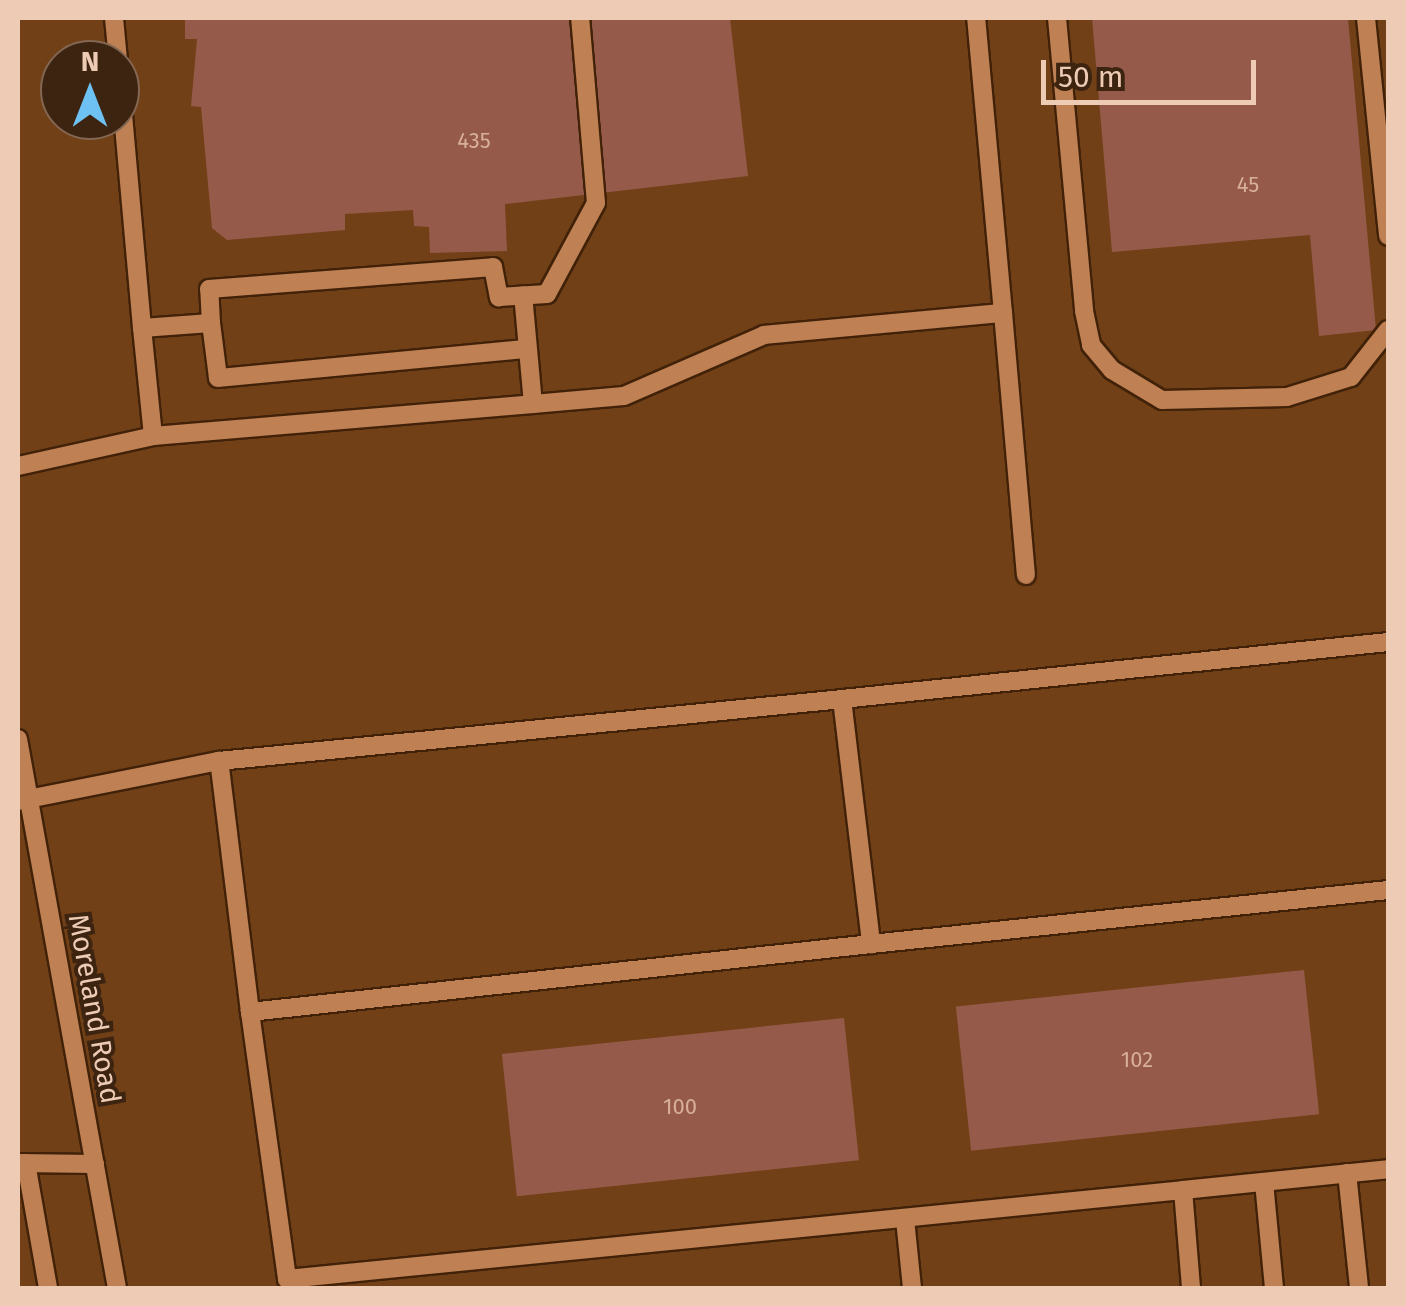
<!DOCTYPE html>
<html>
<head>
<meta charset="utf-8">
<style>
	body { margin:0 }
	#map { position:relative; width:1406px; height:1306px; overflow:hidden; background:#643814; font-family:"Fira Sans",sans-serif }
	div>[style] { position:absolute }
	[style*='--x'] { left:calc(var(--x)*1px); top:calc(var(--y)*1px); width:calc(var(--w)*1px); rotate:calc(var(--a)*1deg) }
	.built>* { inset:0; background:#724017 }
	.building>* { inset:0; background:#955a4a; transform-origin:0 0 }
	.roads { filter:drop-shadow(2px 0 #412209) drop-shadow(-2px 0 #412209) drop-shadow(0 2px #412209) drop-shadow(0 -2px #412209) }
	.minor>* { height:18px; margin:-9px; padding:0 9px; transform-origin:9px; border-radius:9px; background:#bf8053 }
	span { translate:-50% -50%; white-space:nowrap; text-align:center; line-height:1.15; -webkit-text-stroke:8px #3d2411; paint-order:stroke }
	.number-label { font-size:22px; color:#d7af9a }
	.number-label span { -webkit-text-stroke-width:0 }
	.street-label { font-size:28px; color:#edcbb4 }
	.frame { position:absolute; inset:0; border:20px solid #edcbb4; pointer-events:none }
	.north { position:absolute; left:40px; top:40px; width:100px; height:100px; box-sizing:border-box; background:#3d2411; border:2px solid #836752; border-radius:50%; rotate:0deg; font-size:28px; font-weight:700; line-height:40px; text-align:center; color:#edcbb4 }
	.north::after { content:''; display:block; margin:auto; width:35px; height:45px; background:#6ec2f3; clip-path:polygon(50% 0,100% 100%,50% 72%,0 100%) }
	.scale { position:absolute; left:1041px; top:60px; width:215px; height:45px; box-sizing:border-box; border:5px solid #edcbb4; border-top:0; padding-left:12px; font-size:30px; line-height:35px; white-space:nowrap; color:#edcbb4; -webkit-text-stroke:8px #3d2411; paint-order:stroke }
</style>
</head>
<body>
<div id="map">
	<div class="built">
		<i style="clip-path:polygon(evenodd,18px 18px,1388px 18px,1388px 1288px,18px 1288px,18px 18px,60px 60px,120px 60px,120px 120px,60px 120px,60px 60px)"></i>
	</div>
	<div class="building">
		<i style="clip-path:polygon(185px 18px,730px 18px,748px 176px,505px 204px,507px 251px,430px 253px,429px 227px,414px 226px,413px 210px,345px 214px,345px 230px,227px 240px,212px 228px,201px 107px,191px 106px,197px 39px,185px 39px)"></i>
		<i style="clip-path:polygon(1092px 18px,1348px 18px,1376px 330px,1319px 336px,1310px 235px,1112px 252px)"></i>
		<i style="left:1304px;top:970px;width:145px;height:350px;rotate:84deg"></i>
		<i style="left:844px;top:1018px;width:143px;height:344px;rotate:84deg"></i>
	</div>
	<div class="roads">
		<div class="minor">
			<i style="--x:114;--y:18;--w:42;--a:84.6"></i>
			<i style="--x:1057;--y:18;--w:294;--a:84.7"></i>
			<i style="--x:1084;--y:311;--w:35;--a:78"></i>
			<i style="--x:1091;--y:345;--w:33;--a:50"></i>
			<i style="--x:1112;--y:370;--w:58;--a:31"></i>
			<i style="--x:1162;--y:400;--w:125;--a:-1.4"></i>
			<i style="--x:1287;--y:397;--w:67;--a:-17.4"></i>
			<i style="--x:1351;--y:377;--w:60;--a:-51.8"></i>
			<i style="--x:1366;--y:18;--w:219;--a:84.2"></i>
			<i style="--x:120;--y:81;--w:248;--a:84.9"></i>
			<i style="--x:142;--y:328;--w:69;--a:-4.1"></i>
			<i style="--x:211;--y:323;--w:34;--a:-93"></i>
			<i style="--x:209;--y:289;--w:285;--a:-4.4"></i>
			<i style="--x:493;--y:267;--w:31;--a:79"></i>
			<i style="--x:499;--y:297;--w:48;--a:-3.6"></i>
			<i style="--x:547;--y:294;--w:103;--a:-61.7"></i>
			<i style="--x:596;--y:203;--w:186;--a:-94.9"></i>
			<i style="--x:1003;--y:313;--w:263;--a:85"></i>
			<i style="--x:211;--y:323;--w:55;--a:82.7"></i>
			<i style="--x:218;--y:378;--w:310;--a:-5.4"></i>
			<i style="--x:533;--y:404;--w:91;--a:-5"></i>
			<i style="--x:624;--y:396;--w:153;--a:-23.5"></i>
			<i style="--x:764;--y:335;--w:240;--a:-5.3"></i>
			<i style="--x:1003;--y:313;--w:296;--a:-95.2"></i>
			<i style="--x:153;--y:436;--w:381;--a:-4.8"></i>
			<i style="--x:533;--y:404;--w:109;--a:-95.2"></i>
			<i style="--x:18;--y:466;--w:138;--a:-12.5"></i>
			<i style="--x:153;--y:436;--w:109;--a:-95.8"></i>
			<i style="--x:842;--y:699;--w:549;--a:-5.96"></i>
			<i style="--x:18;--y:739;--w:558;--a:79.78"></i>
			<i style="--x:18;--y:801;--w:205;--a:-11.3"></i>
			<i style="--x:219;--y:761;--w:626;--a:-5.68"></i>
			<i style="--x:842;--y:699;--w:247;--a:83.2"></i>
			<i style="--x:871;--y:944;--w:625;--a:173.75"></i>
			<i style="--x:250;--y:1012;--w:253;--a:-97"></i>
			<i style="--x:871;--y:944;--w:520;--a:-5.96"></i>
			<i style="--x:250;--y:1012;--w:270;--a:82.1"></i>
			<i style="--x:287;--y:1279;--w:900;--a:-5.67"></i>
			<i style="--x:1183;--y:1190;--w:98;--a:85.3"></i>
			<i style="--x:18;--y:1163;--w:77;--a:0.7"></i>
			<i style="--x:26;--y:1163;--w:127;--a:80"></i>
			<i style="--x:1347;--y:1173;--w:116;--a:84"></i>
			<i style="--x:1264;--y:1182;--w:106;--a:84.6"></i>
			<i style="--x:1183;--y:1190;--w:206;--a:-5.8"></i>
			<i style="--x:905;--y:1219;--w:69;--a:84.2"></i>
		</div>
	</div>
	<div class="number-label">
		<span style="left:474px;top:141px">435</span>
		<span style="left:1248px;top:185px">45</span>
		<span style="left:1137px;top:1060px">102</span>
		<span style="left:680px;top:1107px">100</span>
	</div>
	<div class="street-label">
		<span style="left:94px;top:1009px;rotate:80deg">Moreland Road</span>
	</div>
	<div class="frame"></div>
	<div class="north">N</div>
	<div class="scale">50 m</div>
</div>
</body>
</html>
